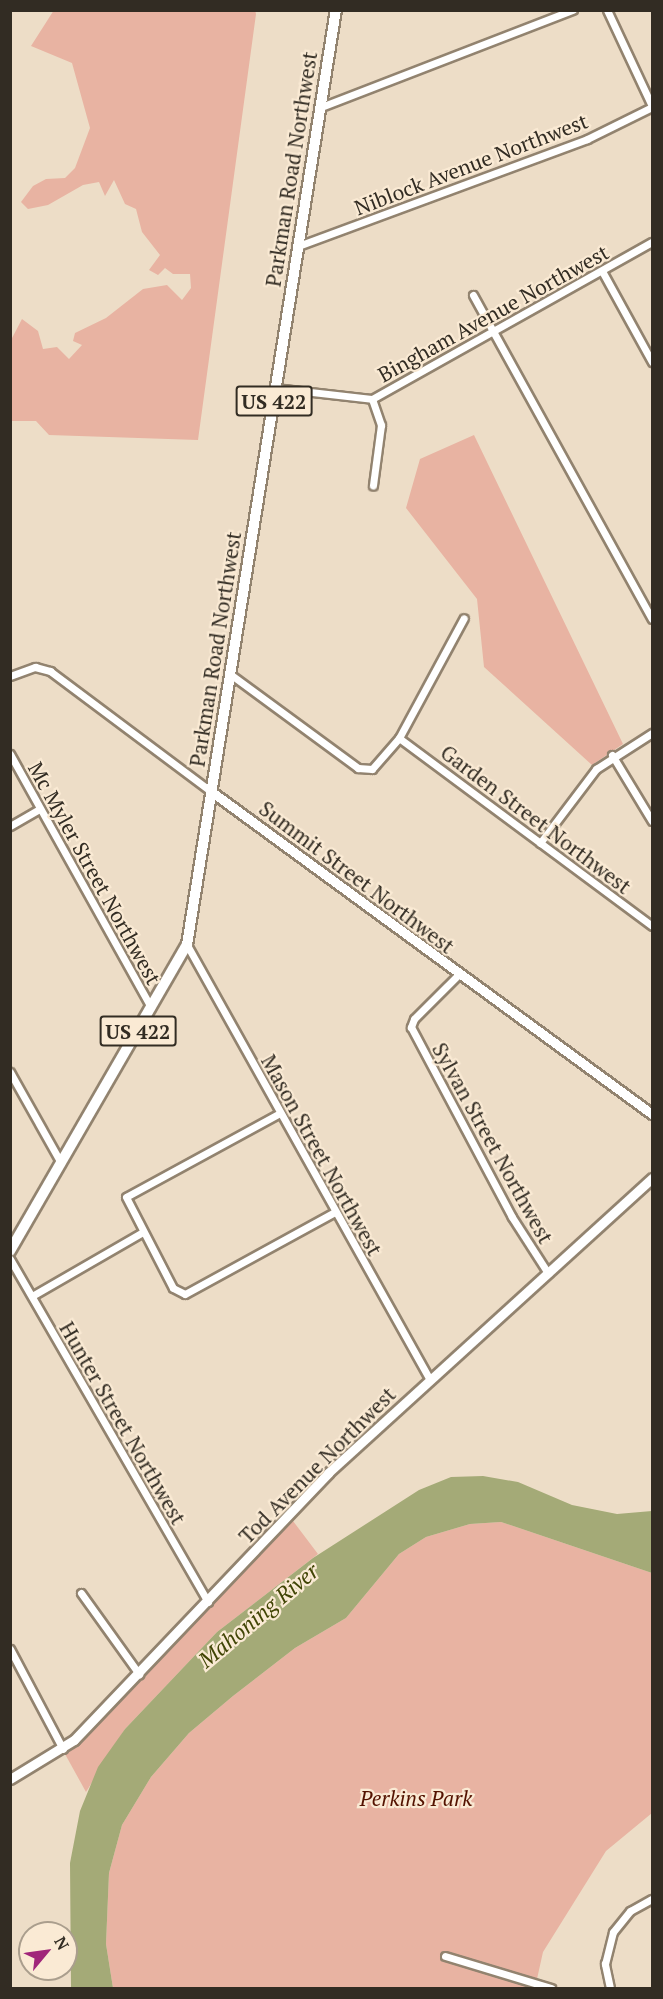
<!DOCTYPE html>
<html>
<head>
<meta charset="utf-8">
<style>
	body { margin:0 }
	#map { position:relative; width:663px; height:1999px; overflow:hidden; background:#edddc7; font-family:"PT Serif",serif }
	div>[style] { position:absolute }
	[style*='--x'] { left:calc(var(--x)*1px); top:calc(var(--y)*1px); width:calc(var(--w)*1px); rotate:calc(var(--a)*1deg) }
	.green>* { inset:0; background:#e8b3a2 }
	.water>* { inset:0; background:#a4aa77 }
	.roads { filter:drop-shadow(2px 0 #92836f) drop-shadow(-2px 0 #92836f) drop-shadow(0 2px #92836f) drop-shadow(0 -2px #92836f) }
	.minor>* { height:7px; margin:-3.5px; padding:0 3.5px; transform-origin:3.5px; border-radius:3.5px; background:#fff }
	.secondary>* { height:9px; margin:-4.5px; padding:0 4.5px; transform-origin:4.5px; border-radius:4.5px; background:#fff }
	.primary>* { height:10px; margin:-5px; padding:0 5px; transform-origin:5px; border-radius:5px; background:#fff }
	span { translate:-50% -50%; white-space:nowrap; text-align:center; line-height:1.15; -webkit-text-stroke:4.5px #faead4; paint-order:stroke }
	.shield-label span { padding:2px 4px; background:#faead4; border:2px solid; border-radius:4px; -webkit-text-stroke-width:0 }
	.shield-label { font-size:20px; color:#322c23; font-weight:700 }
	.street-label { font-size:21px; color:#322c23 }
	.park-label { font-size:21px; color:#541300; font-style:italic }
	.water-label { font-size:22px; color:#414505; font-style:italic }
	.frame { position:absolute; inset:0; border:12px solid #322c23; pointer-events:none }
	.north { position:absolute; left:18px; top:1921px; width:60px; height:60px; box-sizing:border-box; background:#faead4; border:2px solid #aa9e8d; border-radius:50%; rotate:61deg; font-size:16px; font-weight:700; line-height:24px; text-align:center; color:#322c23 }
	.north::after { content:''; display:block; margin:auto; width:21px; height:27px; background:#a0257a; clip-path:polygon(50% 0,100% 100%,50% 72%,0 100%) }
</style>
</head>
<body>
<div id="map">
	<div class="green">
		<i style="clip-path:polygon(54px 10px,255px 10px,256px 14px,198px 440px,49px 435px,36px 421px,11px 421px,11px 340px,22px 319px,38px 331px,43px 349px,57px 347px,69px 359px,82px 345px,73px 341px,75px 333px,106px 318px,143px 289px,167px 285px,182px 300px,191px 288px,190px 274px,173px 274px,165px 268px,158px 275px,149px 270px,160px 255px,142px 232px,136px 209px,125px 204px,114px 180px,105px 196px,99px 182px,83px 185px,48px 205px,28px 209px,21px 202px,33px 186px,46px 179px,65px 178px,75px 168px,90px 128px,72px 63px,31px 46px)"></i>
		<i style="clip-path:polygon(474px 435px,623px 744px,592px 765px,484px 667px,477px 599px,406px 508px,420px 459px)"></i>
		<i style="clip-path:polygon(293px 1521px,318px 1554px,217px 1632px,125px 1729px,86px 1792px,65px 1754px)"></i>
		<i style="clip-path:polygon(501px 1522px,652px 1573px,652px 1813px,606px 1851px,543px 1952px,535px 1988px,113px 1988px,106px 1944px,109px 1873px,122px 1825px,151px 1777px,189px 1733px,233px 1696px,295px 1648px,346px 1618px,399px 1554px,426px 1537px,470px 1524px)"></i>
	</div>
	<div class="water">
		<i style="clip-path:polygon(483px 1476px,518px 1482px,572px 1505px,617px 1514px,652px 1511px,652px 1573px,501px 1522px,470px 1524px,426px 1537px,399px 1554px,346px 1618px,295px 1648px,233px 1696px,189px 1733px,151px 1777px,122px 1825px,109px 1873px,106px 1944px,113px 1988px,71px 1988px,70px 1863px,80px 1811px,98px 1767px,125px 1729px,217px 1632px,313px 1558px,419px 1490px,451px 1477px)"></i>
	</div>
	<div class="roads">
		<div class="minor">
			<i style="--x:607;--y:10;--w:106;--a:64.9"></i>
			<i style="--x:321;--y:107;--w:270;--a:-21.1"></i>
			<i style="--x:298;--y:246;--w:308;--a:-20.3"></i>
			<i style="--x:587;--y:139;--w:72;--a:-26.2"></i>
			<i style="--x:602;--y:271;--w:104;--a:61.2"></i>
			<i style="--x:473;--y:295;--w:370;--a:61.1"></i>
			<i style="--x:276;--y:388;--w:97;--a:6.5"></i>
			<i style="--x:372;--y:399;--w:321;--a:-29.3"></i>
			<i style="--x:372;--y:399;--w:28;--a:71"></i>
			<i style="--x:381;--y:425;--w:61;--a:97.6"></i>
			<i style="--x:230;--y:674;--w:159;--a:36.3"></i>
			<i style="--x:358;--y:768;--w:14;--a:4"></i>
			<i style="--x:372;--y:769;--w:41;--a:-48.9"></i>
			<i style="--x:399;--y:738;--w:136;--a:-61.6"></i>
			<i style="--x:10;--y:676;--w:27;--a:-20"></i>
			<i style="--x:35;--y:667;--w:16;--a:15"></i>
			<i style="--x:50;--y:671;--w:202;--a:36.8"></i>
			<i style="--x:399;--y:738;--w:315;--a:36.6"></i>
			<i style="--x:10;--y:754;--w:290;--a:60.9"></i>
			<i style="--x:612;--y:755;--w:77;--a:58.8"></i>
			<i style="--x:10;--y:826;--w:34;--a:-30"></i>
			<i style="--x:540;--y:843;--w:93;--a:-52.9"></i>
			<i style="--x:596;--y:769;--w:67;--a:-32.7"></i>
			<i style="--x:187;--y:945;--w:498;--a:60.8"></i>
			<i style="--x:458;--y:975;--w:62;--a:135"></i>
			<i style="--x:414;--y:1019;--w:9;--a:111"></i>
			<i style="--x:411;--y:1027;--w:215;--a:62"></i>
			<i style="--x:512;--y:1217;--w:67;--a:57.3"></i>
			<i style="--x:10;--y:1072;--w:104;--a:60.7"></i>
			<i style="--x:280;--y:1113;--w:175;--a:151.4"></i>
			<i style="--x:126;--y:1197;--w:102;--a:62.7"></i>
			<i style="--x:173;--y:1288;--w:13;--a:27"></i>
			<i style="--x:185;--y:1294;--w:171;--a:-28.7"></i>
			<i style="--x:10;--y:1259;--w:396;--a:60"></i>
			<i style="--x:32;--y:1296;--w:128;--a:-30"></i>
			<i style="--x:81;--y:1593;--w:100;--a:54.4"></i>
			<i style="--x:10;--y:1649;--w:113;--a:62.1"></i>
			<i style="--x:445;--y:1956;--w:111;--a:16.8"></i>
			<i style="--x:610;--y:1988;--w:25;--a:-102"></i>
			<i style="--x:605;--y:1964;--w:33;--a:-76"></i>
			<i style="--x:613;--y:1932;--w:27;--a:-51"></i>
			<i style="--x:630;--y:1911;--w:25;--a:-29"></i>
		</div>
		<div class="secondary">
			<i style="--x:212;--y:792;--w:545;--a:36.2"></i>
			<i style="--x:10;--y:1779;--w:75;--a:-31.4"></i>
			<i style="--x:74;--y:1740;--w:369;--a:-46.4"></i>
			<i style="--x:328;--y:1473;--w:438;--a:-42.3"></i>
		</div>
		<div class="primary">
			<i style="--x:10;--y:1251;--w:354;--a:-60"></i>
			<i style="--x:187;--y:945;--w:947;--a:-80.95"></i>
		</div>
	</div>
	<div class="shield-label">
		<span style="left:274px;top:401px">US 422</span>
		<span style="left:138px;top:1031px">US 422</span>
	</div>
	<div class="street-label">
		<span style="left:471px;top:164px;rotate:-21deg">Niblock Avenue Northwest</span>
		<span style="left:291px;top:169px;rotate:-81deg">Parkman Road Northwest</span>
		<span style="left:493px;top:313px;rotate:-29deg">Bingham Avenue Northwest</span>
		<span style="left:215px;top:649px;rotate:-81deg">Parkman Road Northwest</span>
		<span style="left:536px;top:819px;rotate:37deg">Garden Street Northwest</span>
		<span style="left:95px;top:873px;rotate:61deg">Mc Myler Street Northwest</span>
		<span style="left:357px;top:877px;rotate:37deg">Summit Street Northwest</span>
		<span style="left:493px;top:1143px;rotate:61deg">Sylvan Street Northwest</span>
		<span style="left:322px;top:1155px;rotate:61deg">Mason Street Northwest</span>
		<span style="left:123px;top:1423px;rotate:60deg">Hunter Street Northwest</span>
		<span style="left:317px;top:1465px;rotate:-45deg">Tod Avenue Northwest</span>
	</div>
	<div class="park-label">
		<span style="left:416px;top:1798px">Perkins Park</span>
	</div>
	<div class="water-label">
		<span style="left:258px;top:1615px;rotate:-40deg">Mahoning River</span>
	</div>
	<div class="frame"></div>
	<div class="north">N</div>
</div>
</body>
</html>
